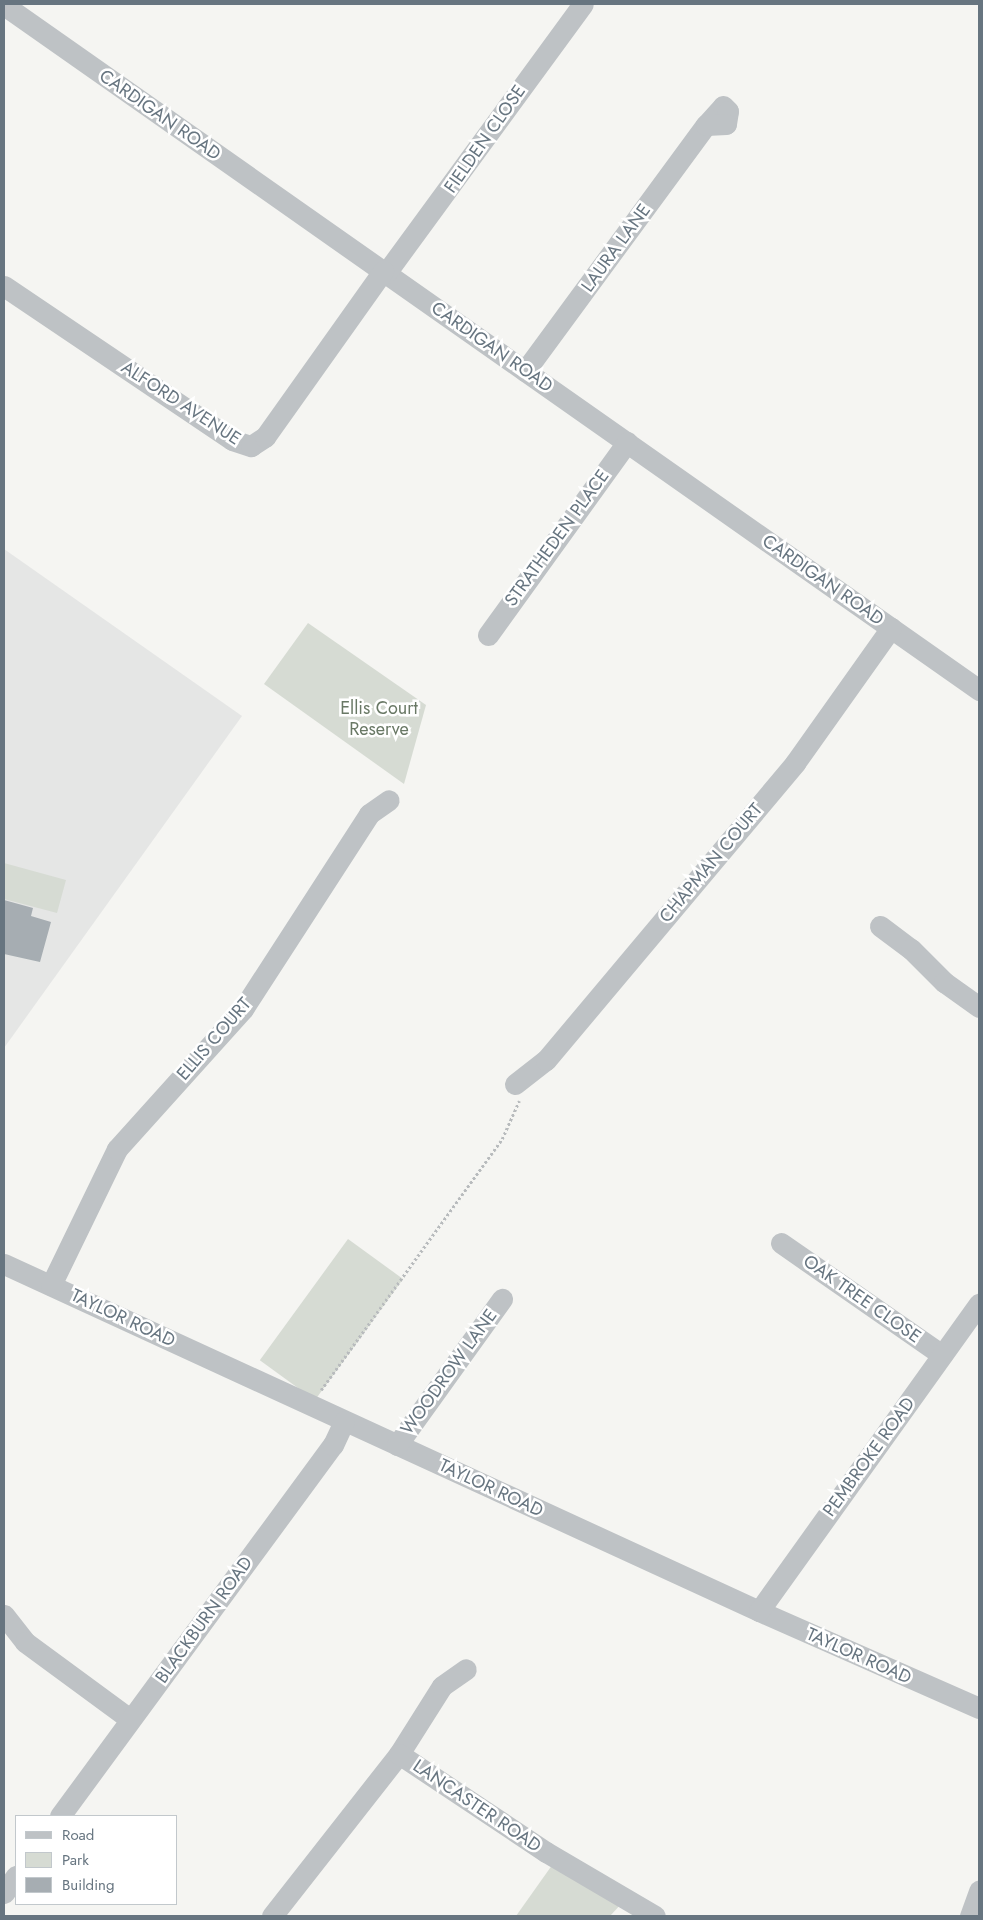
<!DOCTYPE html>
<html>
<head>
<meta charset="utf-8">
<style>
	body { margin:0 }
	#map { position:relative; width:983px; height:1920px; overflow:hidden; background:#f5f5f2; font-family:Jost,sans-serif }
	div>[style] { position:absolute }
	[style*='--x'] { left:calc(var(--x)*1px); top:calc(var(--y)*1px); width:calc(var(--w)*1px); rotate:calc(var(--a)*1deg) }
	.built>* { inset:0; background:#e5e6e5 }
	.green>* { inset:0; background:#d6dbd3; transform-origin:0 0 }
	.building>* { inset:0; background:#a6adb2 }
	.path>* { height:2.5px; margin-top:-1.25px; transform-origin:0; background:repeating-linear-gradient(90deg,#b8bbbd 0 2.5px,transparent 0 5px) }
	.minor>* { height:21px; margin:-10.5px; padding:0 10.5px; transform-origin:10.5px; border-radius:10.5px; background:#bec2c5 }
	span { translate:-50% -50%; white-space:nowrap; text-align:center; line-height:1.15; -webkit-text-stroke:5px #fff; paint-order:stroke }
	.street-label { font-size:18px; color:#677580 }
	.park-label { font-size:18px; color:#697865 }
	.frame { position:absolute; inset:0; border:5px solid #677580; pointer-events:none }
	.legend { position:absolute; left:15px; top:1815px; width:162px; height:90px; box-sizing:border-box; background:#fff; border:1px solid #c2c8cc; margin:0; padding:6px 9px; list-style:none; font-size:15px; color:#677580 }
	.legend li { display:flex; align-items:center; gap:10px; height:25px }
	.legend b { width:25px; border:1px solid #c2c8cc }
</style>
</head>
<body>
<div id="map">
	<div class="built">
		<i style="clip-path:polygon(4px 549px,242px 716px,4px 1048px)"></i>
	</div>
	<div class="green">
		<i style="clip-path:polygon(308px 623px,426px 705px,404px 784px,264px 684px)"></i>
		<i style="clip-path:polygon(4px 863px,66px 880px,57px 913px,4px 899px)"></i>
		<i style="left:348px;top:1239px;width:68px;height:150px;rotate:36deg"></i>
		<i style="clip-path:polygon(555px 1861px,623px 1902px,610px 1916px,516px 1916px)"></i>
	</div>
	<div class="building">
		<i style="clip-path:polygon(4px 900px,33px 908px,31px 916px,51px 922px,40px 962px,4px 954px)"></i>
	</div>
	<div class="path">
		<i style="--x:321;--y:1390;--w:309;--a:-54.2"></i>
		<i style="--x:502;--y:1139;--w:42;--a:-65.9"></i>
	</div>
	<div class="minor">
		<i style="--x:4;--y:5;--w:1192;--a:35.09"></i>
		<i style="--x:386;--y:273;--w:333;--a:-53.8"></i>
		<i style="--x:4;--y:286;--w:275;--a:34"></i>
		<i style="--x:232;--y:440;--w:20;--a:18"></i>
		<i style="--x:251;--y:446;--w:17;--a:-33"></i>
		<i style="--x:265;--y:437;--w:204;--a:-54.6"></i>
		<i style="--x:525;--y:371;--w:305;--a:-53.7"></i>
		<i style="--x:706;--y:125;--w:25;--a:-48"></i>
		<i style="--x:723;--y:106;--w:7;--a:45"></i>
		<i style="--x:728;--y:111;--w:13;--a:99"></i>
		<i style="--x:726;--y:124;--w:20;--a:177"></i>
		<i style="--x:488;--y:635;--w:238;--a:-54.2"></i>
		<i style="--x:880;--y:926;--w:39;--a:37"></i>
		<i style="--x:911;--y:949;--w:47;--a:45"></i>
		<i style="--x:944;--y:982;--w:43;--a:35.5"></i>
		<i style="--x:515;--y:1084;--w:39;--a:-38"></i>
		<i style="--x:546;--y:1060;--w:388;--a:-50"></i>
		<i style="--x:795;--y:763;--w:166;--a:-54.6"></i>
		<i style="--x:781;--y:1243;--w:196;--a:34.8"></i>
		<i style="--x:4;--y:1264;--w:831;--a:24.68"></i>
		<i style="--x:759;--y:1611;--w:240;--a:23.8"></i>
		<i style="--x:51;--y:1285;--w:151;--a:-64.1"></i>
		<i style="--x:117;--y:1149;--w:188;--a:-48"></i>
		<i style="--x:243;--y:1009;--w:232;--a:-57.1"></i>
		<i style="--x:369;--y:814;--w:24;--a:-35"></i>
		<i style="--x:397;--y:1445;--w:180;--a:-54.3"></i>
		<i style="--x:759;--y:1611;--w:378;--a:-54.4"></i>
		<i style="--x:4;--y:1615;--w:34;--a:52"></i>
		<i style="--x:25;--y:1642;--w:130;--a:36.3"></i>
		<i style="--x:399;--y:1754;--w:80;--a:-57.7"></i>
		<i style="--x:442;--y:1686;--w:29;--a:-35"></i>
		<i style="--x:60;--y:1816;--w:461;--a:-53.7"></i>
		<i style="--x:333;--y:1445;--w:26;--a:-65"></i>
		<i style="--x:4;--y:1893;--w:21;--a:-55"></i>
		<i style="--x:272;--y:1916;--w:206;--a:-51.9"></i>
		<i style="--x:399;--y:1754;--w:177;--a:33.7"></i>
		<i style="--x:546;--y:1852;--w:126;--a:30.4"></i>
		<i style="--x:970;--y:1916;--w:27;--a:-70"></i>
	</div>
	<div class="street-label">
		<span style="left:160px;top:115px;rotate:35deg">CARDIGAN ROAD</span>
		<span style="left:485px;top:139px;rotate:-55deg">FIELDEN CLOSE</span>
		<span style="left:616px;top:248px;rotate:-54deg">LAURA LANE</span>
		<span style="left:492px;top:347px;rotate:35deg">CARDIGAN ROAD</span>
		<span style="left:181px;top:403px;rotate:33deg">ALFORD AVENUE</span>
		<span style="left:557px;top:538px;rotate:-54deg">STRATHEDEN PLACE</span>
		<span style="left:823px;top:580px;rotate:35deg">CARDIGAN ROAD</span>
		<span style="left:711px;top:863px;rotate:-50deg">CHAPMAN COURT</span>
		<span style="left:214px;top:1039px;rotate:-49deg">ELLIS COURT</span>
		<span style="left:862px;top:1299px;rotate:35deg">OAK TREE CLOSE</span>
		<span style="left:123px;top:1318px;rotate:25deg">TAYLOR ROAD</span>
		<span style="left:449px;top:1372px;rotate:-54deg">WOODROW LANE</span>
		<span style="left:869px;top:1457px;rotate:-54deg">PEMBROKE ROAD</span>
		<span style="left:491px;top:1488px;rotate:25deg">TAYLOR ROAD</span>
		<span style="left:204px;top:1620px;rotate:-54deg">BLACKBURN ROAD</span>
		<span style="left:859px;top:1656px;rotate:24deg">TAYLOR ROAD</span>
		<span style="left:477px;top:1806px;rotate:34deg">LANCASTER ROAD</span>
	</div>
	<div class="park-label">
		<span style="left:379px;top:719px">Ellis Court<br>Reserve</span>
	</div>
	<div class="frame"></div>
	<ul class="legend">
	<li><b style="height:6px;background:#bec2c5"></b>Road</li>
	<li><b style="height:14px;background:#d6dbd3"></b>Park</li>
	<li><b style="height:14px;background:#a6adb2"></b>Building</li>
	</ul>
</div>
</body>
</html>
